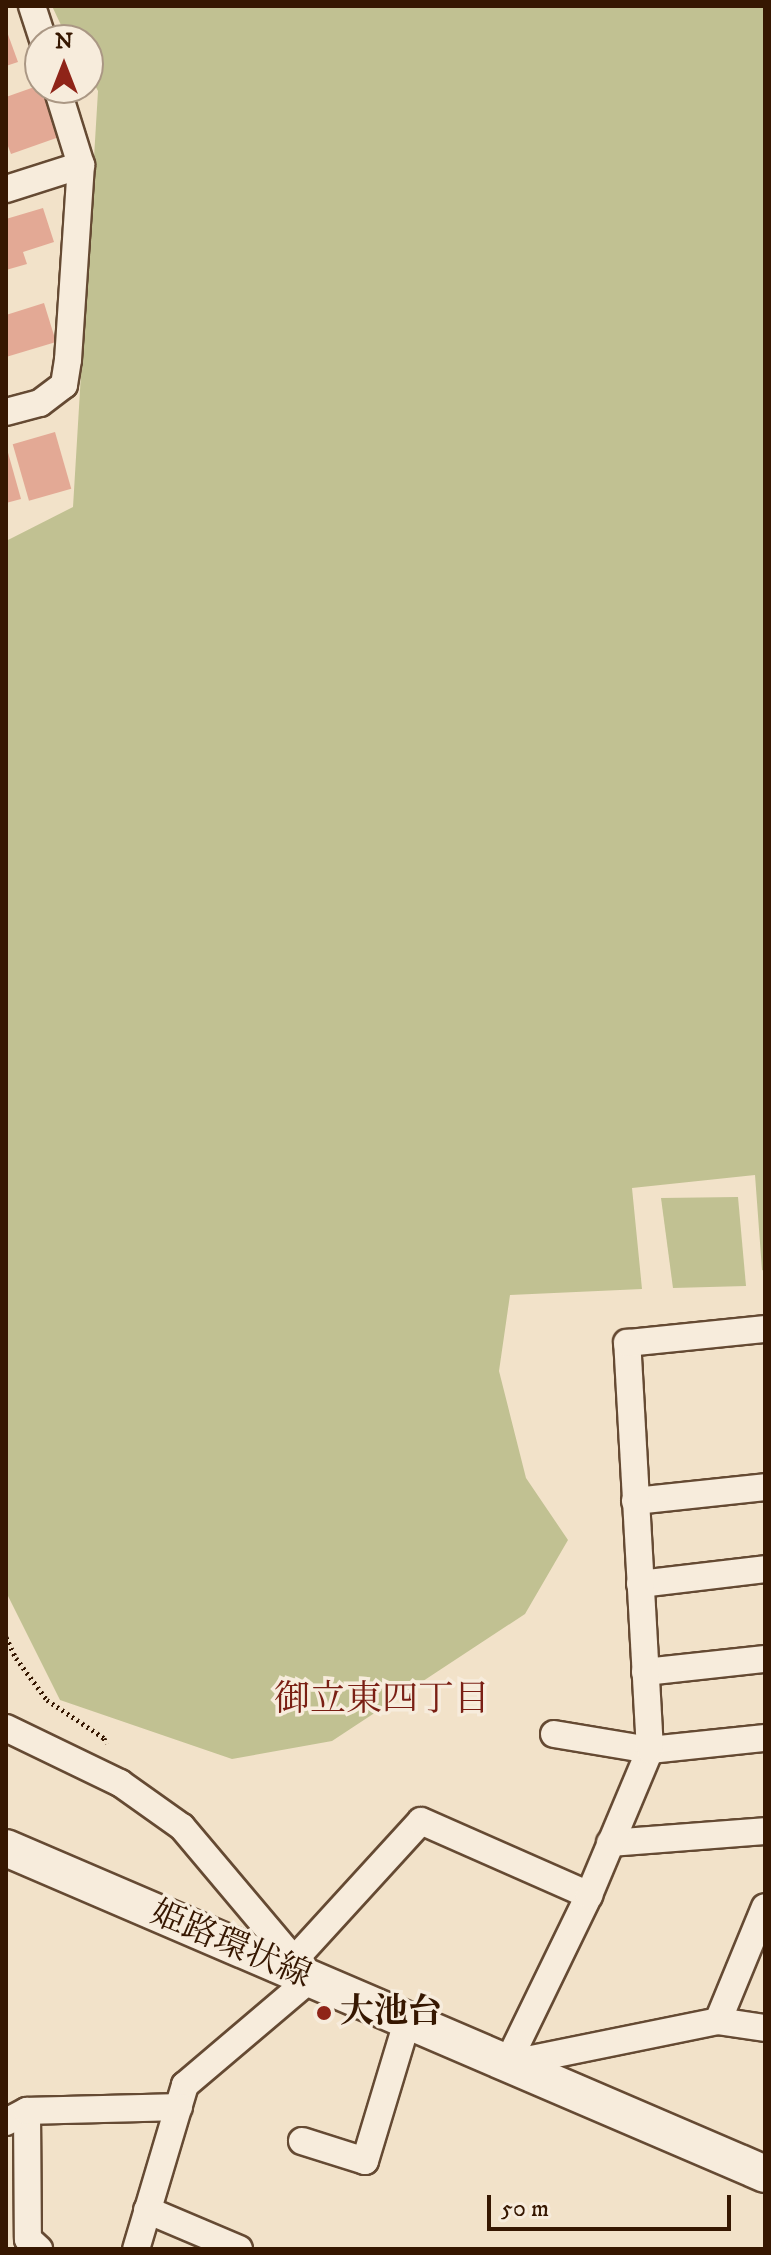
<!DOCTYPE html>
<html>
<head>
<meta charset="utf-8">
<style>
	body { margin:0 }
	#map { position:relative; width:771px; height:2255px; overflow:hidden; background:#f2e2c9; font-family:"IM FELL DW Pica","Noto Serif JP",serif }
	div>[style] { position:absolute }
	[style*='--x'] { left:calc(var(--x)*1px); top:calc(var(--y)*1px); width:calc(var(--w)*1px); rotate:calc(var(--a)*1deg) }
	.green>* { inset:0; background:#c1c192 }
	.building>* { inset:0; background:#e3a995; transform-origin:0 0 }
	.path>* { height:5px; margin-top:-2.5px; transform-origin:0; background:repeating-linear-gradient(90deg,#361701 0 2px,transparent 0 6px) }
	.roads { filter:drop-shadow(2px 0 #654a33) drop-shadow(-2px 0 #654a33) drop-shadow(0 2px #654a33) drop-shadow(0 -2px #654a33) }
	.street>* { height:26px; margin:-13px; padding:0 13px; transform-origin:13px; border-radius:13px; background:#f7ecdc }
	.secondary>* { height:36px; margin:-18px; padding:0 18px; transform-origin:18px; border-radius:18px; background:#f7ecdc }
	.dots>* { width:22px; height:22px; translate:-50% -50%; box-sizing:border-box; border:4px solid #f7ecdc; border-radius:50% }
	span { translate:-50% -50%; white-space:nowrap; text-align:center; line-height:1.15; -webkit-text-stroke:7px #f7ecdc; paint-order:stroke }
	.street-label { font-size:34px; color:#361701 }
	.poi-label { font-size:34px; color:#361701; font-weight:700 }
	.left { translate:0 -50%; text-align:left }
	.neighbourhood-label { font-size:36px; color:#7a1f14 }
	.frame { position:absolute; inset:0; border:8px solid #361701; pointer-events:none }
	.north { position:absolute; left:24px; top:24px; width:80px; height:80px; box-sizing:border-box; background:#f7ecdc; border:2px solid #aa9784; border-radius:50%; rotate:0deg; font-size:22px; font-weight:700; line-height:32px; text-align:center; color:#361701 }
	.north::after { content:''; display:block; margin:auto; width:28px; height:36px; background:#8f2418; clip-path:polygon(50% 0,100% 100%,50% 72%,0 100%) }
	.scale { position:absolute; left:487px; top:2195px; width:244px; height:36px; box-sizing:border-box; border:4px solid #361701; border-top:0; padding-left:10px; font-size:24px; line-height:28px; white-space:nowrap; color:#361701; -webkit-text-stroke:6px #f7ecdc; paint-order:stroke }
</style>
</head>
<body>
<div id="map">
	<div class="green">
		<i style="clip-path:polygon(52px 6px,765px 6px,765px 1271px,762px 1270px,755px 1175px,632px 1188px,642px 1289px,510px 1295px,499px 1371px,526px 1478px,568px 1540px,525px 1614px,332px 1741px,232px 1759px,60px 1700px,6px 1592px,6px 541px,73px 507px,98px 91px,88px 73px,88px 40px,68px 40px)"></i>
		<i style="clip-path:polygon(738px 1197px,746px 1286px,673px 1288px,661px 1198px)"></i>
	</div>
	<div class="building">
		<i style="clip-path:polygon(6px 29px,18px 62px,6px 66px)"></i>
		<i style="clip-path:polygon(40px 85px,62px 136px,11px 154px,6px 141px,6px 97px)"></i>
		<i style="clip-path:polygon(43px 208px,54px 242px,23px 252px,27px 264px,6px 270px,6px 219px)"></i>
		<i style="clip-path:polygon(44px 303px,56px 342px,6px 357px,6px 315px)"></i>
		<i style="left:55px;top:432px;width:59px;height:44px;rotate:74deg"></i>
		<i style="clip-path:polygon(7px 449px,21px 499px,6px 503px,6px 450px)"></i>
	</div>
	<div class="path">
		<i style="--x:6;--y:1637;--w:23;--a:65"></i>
		<i style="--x:16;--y:1658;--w:52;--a:53.6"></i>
		<i style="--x:47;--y:1700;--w:69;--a:33.7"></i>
		<i style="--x:104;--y:1738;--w:6;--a:72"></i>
	</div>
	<div class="roads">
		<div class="street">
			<i style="--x:32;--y:6;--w:36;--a:72"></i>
			<i style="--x:6;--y:189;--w:79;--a:-17.7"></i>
			<i style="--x:6;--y:412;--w:35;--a:-15"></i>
			<i style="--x:40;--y:403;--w:30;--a:-37"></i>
			<i style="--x:64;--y:385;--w:25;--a:-81"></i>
			<i style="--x:68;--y:360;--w:195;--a:-86.2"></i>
			<i style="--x:81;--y:165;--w:81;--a:-107.3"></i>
			<i style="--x:635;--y:1501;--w:131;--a:-6.1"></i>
			<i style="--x:640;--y:1584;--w:126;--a:-6.8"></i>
			<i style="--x:645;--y:1672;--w:121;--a:-6.2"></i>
			<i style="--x:6;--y:1728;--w:127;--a:25.8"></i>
			<i style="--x:120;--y:1783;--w:76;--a:35.4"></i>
			<i style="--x:182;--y:1827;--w:199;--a:49.9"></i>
			<i style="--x:310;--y:1979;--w:164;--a:139.7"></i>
			<i style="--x:185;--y:2085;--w:171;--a:106.6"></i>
			<i style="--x:554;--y:1734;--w:97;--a:9.5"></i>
			<i style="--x:650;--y:1750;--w:116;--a:-6"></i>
			<i style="--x:610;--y:1843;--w:155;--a:-4.4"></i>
			<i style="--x:294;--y:1960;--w:188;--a:-47.6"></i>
			<i style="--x:421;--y:1821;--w:184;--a:23.8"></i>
			<i style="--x:718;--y:2021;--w:48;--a:8.5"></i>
			<i style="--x:507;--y:2064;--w:188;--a:-64.1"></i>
			<i style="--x:589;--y:1895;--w:157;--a:-67.2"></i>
			<i style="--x:650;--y:1750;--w:408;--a:-93.2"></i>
			<i style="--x:627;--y:1343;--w:139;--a:-5.8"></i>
			<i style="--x:507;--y:2064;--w:215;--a:-11.5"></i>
			<i style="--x:718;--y:2021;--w:123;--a:-67.6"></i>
			<i style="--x:27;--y:2111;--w:128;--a:89.6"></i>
			<i style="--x:28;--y:2239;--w:15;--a:42"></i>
			<i style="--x:6;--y:2122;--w:24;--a:-28"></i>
			<i style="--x:27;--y:2111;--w:152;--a:-1.5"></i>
			<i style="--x:302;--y:2141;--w:66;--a:17.6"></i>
			<i style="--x:365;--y:2161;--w:145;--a:-73.2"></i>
			<i style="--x:147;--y:2210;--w:100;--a:23"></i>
		</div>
		<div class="secondary">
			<i style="--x:6;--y:1848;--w:826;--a:23.24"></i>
		</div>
	</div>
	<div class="dots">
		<i style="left:324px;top:2013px;background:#8f2418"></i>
	</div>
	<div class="street-label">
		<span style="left:231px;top:1945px;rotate:23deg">姫路環状線</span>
	</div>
	<div class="poi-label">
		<span class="left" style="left:340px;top:2013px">大池台</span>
	</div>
	<div class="neighbourhood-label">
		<span style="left:382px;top:1700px">御立東四丁目</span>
	</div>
	<div class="frame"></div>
	<div class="north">N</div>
	<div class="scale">50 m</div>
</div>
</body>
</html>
